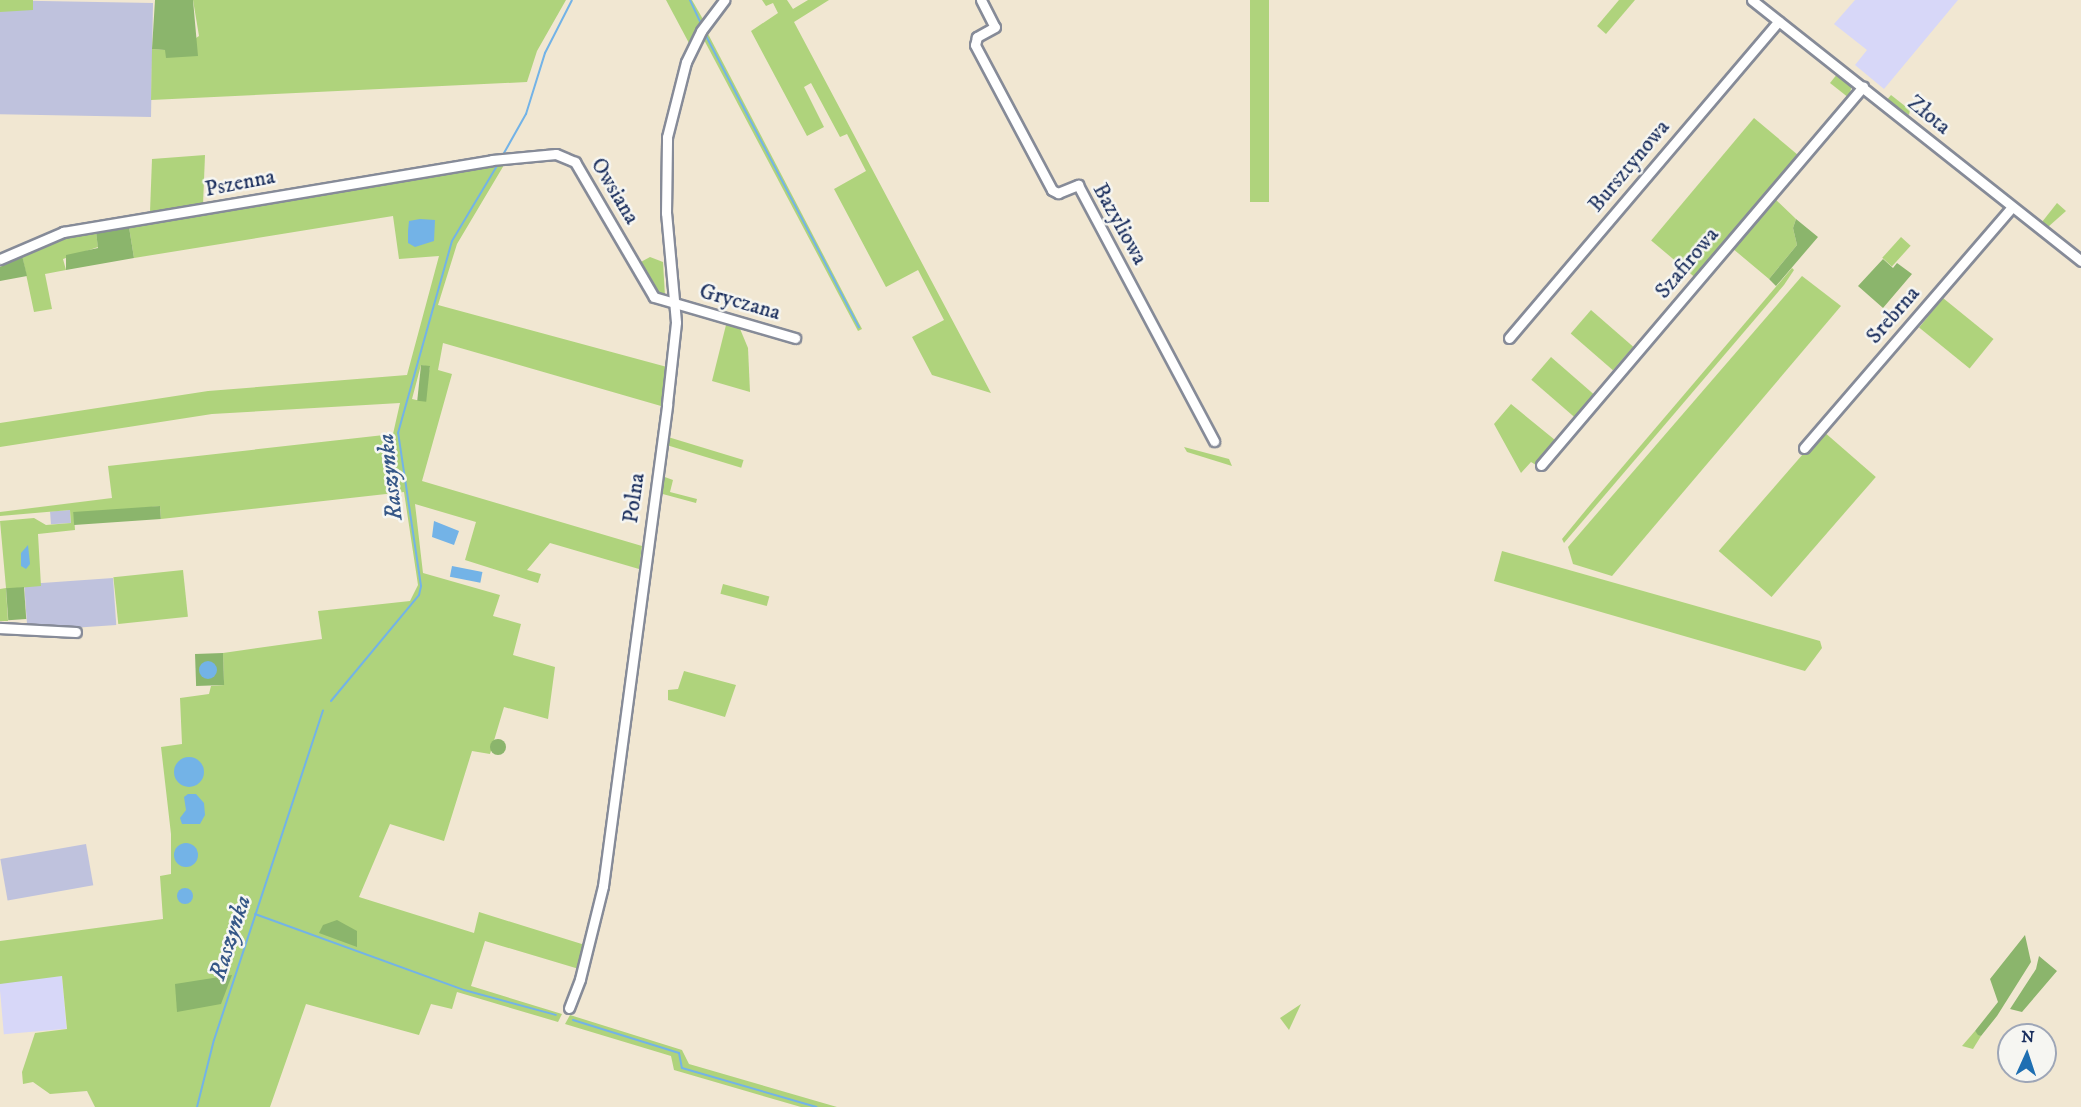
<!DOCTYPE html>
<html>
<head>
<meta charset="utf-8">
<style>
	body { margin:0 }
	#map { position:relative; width:2081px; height:1107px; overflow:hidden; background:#f1e7d2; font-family:"IM FELL DW Pica",serif }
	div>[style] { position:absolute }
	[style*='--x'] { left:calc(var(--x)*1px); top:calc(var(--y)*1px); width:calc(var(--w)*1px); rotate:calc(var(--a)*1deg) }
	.built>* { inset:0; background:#d7d7f8; transform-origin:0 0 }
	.industrial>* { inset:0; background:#bfc2dd; transform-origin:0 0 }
	.green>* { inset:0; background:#afd37c; transform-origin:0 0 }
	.forest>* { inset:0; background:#8bb56c; transform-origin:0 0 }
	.round { border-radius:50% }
	.water>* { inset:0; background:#73b3e7; transform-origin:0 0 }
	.stream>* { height:2px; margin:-1px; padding:0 1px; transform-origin:1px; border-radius:1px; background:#73b3e7 }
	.roads { filter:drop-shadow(2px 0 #868b98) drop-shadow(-2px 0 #868b98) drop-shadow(0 2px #868b98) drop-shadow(0 -2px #868b98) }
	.street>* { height:9px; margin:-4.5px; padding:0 4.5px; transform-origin:4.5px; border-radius:4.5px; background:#fff }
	span { translate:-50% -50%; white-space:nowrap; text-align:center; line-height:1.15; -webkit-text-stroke:5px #f6f6f2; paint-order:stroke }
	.street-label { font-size:22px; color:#1b2f5e }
	.water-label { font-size:24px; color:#355787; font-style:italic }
	.north { position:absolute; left:1997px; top:1023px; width:60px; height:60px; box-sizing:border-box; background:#f6f6f2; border:2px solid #9ea6b7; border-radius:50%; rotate:3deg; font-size:16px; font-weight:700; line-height:24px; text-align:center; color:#1b2f5e }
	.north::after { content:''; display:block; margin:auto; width:21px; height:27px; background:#1f6fb2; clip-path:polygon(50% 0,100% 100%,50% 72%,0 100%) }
</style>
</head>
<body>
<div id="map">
	<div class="built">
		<i style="clip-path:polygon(1855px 0,1958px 0,1884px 89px,1855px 65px,1867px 50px,1834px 24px)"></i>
		<i style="left:62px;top:976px;width:53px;height:63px;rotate:85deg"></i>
	</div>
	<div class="industrial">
		<i style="left:153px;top:3px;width:114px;height:153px;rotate:91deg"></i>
		<i style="left:70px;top:510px;width:13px;height:20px;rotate:86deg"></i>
		<i style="left:113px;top:578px;width:47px;height:89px;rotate:86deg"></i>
		<i style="left:86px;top:844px;width:42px;height:87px;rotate:80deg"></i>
	</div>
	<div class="green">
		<i style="clip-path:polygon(0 0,33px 0,33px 10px,0 12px)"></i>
		<i style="clip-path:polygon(193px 0,566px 0,537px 51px,527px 82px,151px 100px,152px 49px,166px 50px,166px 58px,199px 36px)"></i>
		<i style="clip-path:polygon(666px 0,692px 0,704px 21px,690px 45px)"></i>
		<i style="clip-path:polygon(762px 0,787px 0,793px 9px,808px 0,829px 0,794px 22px,991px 393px,932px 375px,912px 337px,944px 320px,918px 270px,886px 287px,834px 189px,866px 171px,847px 134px,840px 137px,811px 83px,804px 87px,824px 127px,807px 136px,751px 31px,778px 13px,773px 3px,766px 6px)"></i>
		<i style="left:1250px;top:0;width:19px;height:202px"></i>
		<i style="clip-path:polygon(1619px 0,1635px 0,1606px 34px,1597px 26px)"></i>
		<i style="clip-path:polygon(707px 32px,862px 329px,858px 331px,703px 38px)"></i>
		<i style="clip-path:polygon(1838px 73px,1852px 84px,1849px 98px,1830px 83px)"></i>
		<i style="clip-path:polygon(1891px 95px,1910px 110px,1909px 115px,1886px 101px)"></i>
		<i style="left:1754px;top:118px;width:57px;height:160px;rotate:40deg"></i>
		<i style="clip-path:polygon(205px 155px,203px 205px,150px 212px,152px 159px)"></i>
		<i style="clip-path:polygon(evenodd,504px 165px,457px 244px,438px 305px,667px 367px,661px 406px,443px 343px,438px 370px,452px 374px,422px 481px,642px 546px,639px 569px,550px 543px,527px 570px,541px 574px,538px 583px,465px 560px,476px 522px,415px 504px,423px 573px,500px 595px,493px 616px,521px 624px,513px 655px,555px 667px,548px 719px,504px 707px,490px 754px,472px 751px,444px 841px,390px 824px,359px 897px,474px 933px,479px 912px,585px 945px,579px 969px,485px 941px,471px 986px,562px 1014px,558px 1022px,457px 992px,452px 1009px,431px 1004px,419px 1035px,306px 1004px,270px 1107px,95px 1107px,87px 1091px,50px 1094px,33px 1082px,23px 1084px,22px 1072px,35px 1033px,67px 1029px,62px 976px,0 984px,0 941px,163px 919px,160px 876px,171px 874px,171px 834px,161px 747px,182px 744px,180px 698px,209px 694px,211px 686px,224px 685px,223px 653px,322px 639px,318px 611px,410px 601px,418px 585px,404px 492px,161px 519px,160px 506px,74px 516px,75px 530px,38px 534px,41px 586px,6px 589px,8px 621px,0 621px,0 589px,6px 588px,0 521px,34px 518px,46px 525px,71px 523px,70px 510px,0 516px,0 512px,112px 498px,108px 466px,393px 434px,400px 403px,212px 414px,0 447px,0 423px,208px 391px,407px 375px,439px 256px,399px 259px,393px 216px,134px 258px,129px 227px,504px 165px,421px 365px,430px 367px,421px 401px,412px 399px,421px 365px)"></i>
		<i style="clip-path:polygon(1775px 199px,1796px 219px,1793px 228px,1797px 245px,1769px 279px,1732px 248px)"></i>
		<i style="clip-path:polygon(2057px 203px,2066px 211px,2048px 227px,2042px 222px)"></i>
		<i style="clip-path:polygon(96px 232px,98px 247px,63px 259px,66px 270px,45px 274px,52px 309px,34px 312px,22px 255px,52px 241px)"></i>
		<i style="left:1901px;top:237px;width:13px;height:28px;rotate:42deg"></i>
		<i style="clip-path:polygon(650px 257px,663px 262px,665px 296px,656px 293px,639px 263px)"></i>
		<i style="clip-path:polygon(1792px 268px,1794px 270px,1784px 285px,1564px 543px,1562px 539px,1590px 505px)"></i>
		<i style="clip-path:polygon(1802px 276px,1841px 306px,1612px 576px,1573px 564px,1568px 547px)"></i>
		<i style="left:1943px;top:298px;width:65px;height:38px;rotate:39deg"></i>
		<i style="left:1591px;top:310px;width:56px;height:31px;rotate:41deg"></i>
		<i style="clip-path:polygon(727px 321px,738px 324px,748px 348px,750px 392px,712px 381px)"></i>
		<i style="left:1551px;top:357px;width:57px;height:30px;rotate:41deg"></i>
		<i style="clip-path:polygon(1511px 404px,1555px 440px,1536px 465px,1531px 462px,1521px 473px,1494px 424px)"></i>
		<i style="left:1823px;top:431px;width:70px;height:159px;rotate:41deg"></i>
		<i style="left:668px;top:437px;width:79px;height:8px;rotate:17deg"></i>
		<i style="clip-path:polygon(1184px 447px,1229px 459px,1232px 466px,1187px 452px)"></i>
		<i style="clip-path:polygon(662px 476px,673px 480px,670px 492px,697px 499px,696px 503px,659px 493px)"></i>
		<i style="clip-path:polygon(1502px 551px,1820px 641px,1822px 648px,1805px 671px,1494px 581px)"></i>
		<i style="left:183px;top:570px;width:47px;height:70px;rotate:84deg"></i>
		<i style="left:723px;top:584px;width:48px;height:10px;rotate:15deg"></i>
		<i style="clip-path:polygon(684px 671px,736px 685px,725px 717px,668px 700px,668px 690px,678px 689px)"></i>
		<i style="clip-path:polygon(1301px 1004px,1289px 1030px,1280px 1018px)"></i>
		<i style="clip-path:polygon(570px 1015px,682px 1050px,689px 1064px,837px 1107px,801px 1107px,674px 1070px,671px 1056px,565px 1024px)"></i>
		<i style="clip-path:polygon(1975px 1031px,1981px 1036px,1973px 1049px,1962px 1046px)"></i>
	</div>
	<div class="forest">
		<i style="clip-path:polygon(155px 0,193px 0,198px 56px,166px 58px,165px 50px,152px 49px)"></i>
		<i style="clip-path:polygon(1796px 219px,1818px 237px,1776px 286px,1769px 279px,1797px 245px,1793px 228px)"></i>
		<i style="clip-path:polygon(129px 227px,134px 258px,66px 270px,66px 255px,98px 248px,96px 232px)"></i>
		<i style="clip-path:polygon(22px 255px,27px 276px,0 281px,0 267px)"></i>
		<i style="clip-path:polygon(1883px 259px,1893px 268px,1897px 263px,1912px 274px,1883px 308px,1858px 286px)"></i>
		<i style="left:421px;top:365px;width:9px;height:36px;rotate:6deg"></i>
		<i style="left:160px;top:506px;width:13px;height:87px;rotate:86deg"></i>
		<i style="left:24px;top:587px;width:32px;height:18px;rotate:86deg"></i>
		<i style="left:223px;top:653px;width:32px;height:28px;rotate:88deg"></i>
		<i class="round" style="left:490px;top:739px;width:16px;height:16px"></i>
		<i style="clip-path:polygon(337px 920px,357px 931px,357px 947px,319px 933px,323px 925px)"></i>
		<i style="clip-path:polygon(2025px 935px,2031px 962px,1997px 1016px,1981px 1036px,1978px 1035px,1975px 1031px,1998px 1002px,1990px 979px)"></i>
		<i style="clip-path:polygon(2039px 956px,2057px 971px,2022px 1012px,2010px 1009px,2036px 969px)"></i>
		<i style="clip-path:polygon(232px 975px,221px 1004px,177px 1012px,175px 984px)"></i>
	</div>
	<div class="water">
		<i style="clip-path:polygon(420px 219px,435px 220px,434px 241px,415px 247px,408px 243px,408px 231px,409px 221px)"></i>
		<i style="clip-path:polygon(434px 521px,459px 531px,454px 545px,432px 537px)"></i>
		<i style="clip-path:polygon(28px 545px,30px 564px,26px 569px,21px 566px,21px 553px)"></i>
		<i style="left:452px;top:566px;width:31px;height:11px;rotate:11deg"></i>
		<i class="round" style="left:199px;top:661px;width:18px;height:18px"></i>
		<i class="round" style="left:174px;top:757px;width:30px;height:30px"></i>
		<i style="clip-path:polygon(188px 794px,196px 794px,204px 803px,205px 815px,200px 824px,182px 824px,180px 818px,186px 810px,184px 797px)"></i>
		<i class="round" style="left:174px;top:843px;width:24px;height:24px"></i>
		<i class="round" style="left:177px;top:888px;width:16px;height:16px"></i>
	</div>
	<div class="stream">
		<i style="--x:690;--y:0;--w:23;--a:65"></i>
		<i style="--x:706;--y:36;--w:329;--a:62.3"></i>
		<i style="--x:504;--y:153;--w:45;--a:-60.6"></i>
		<i style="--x:526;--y:114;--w:64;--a:-72.7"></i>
		<i style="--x:545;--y:53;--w:59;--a:-63"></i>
		<i style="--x:331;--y:701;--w:138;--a:-50.3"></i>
		<i style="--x:419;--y:595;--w:9;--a:-77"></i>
		<i style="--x:421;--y:586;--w:155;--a:-98.5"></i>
		<i style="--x:398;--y:433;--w:199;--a:-74.3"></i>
		<i style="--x:452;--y:241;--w:90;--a:-59.1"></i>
		<i style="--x:255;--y:914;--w:222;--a:20"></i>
		<i style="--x:464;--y:990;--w:95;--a:15.2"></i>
		<i style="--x:573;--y:1020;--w:111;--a:17.3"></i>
		<i style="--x:679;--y:1053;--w:15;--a:79"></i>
		<i style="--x:682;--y:1068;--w:140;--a:16.2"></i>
		<i style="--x:197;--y:1107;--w:69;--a:-75.8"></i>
		<i style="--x:214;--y:1040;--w:347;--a:-71.7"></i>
	</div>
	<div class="roads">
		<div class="street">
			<i style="--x:981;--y:0;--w:30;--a:63"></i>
			<i style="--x:995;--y:27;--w:21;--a:151"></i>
			<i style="--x:977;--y:37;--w:8;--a:104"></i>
			<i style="--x:975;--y:45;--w:164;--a:62"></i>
			<i style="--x:1052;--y:190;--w:7;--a:27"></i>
			<i style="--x:1058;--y:193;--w:22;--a:-22"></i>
			<i style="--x:1078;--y:185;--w:290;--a:62"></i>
			<i style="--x:1752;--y:0;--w:420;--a:38.4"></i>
			<i style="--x:0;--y:259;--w:69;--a:-23.2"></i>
			<i style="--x:63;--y:232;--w:435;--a:-9.5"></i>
			<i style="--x:492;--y:160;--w:64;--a:-5.4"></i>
			<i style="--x:556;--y:154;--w:21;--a:23"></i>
			<i style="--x:575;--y:162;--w:156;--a:59.7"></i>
			<i style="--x:654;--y:297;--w:147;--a:16.2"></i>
			<i style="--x:1509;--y:338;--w:416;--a:-49.6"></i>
			<i style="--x:1804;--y:448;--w:318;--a:-49.2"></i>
			<i style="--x:1541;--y:465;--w:497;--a:-49.6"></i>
			<i style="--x:0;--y:628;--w:76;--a:3"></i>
			<i style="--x:569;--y:1008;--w:31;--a:-69"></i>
			<i style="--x:580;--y:979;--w:96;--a:-76.1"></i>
			<i style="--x:603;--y:886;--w:486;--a:-82.4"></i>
			<i style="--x:667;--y:404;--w:82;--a:-83.7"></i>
			<i style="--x:676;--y:322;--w:109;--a:-95.2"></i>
			<i style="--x:666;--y:213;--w:76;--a:-89.2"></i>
			<i style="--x:667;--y:137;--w:77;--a:-75.8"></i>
			<i style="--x:686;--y:62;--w:34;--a:-64"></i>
			<i style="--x:701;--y:31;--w:39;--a:-53"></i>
		</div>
	</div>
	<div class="street-label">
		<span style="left:1929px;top:115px;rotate:39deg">Złota</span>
		<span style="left:1629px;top:166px;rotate:-50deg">Bursztynowa</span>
		<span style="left:240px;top:183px;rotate:-11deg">Pszenna</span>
		<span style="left:615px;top:191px;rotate:59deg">Owsiana</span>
		<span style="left:1120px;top:224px;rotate:61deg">Bazyliowa</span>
		<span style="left:1687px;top:263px;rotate:-50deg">Szafirowa</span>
		<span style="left:740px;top:302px;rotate:16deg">Gryczana</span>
		<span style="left:1893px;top:315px;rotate:-49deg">Srebrna</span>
		<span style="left:634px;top:498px;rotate:-82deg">Polna</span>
	</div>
	<div class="water-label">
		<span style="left:391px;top:477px;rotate:-96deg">Raszynka</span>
		<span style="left:231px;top:938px;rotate:-72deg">Raszynka</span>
	</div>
	<div class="north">N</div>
</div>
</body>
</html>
